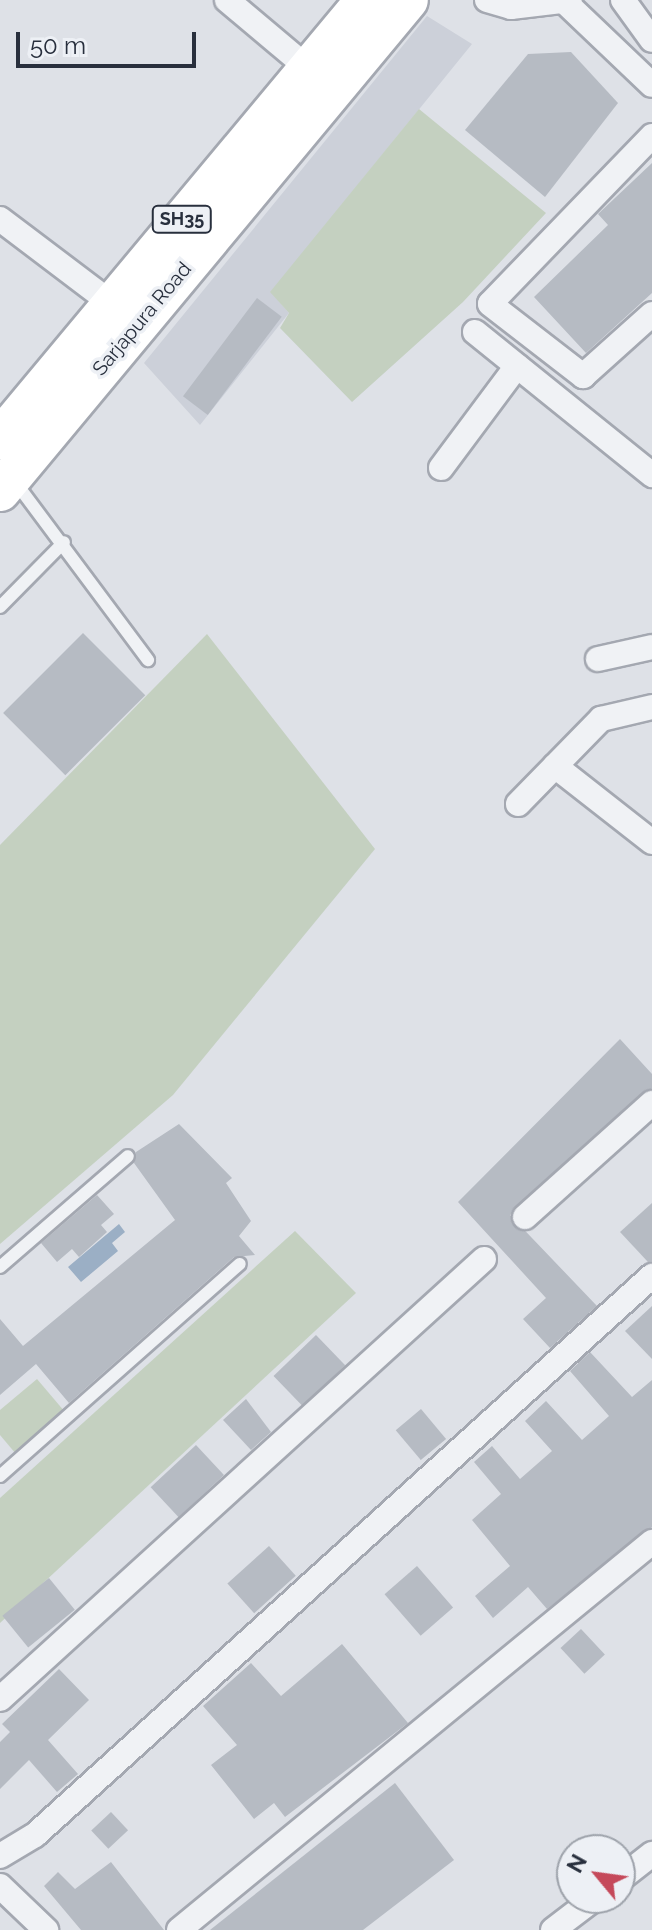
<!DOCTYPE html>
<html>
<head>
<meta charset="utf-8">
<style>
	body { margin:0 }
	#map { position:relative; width:652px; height:1930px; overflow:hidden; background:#dee1e7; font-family:Raleway,sans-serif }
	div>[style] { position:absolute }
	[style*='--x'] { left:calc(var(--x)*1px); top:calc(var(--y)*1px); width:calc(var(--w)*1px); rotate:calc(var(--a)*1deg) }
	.built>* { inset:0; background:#ccd0d9 }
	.green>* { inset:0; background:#c4d0c0 }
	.water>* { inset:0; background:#9bafc5 }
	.building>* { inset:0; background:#b6bbc3; transform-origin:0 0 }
	.roads { filter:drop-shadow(2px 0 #a4a8b1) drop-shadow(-2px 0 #a4a8b1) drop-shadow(0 2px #a4a8b1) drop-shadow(0 -2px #a4a8b1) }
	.lane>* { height:12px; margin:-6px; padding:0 6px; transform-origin:6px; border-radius:6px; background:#f0f2f5 }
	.street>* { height:24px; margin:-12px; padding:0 12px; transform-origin:12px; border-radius:12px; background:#f0f2f5 }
	.primary>* { height:40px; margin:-20px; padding:0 20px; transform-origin:20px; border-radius:20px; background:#fff }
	span { translate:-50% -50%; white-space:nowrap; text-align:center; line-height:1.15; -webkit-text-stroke:7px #edf0f5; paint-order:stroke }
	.shield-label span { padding:2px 6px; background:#edf0f5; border:2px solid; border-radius:6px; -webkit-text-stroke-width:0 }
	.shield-label { font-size:18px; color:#282f3d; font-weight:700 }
	.street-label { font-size:20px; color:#282f3d }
	.north { position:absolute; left:556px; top:1834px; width:80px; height:80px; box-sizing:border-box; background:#edf0f5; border:2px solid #9ea3ab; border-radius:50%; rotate:299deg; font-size:22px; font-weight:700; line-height:32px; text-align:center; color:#282f3d }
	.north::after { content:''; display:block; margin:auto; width:28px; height:36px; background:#c5495a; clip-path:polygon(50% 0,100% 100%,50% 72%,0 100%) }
	.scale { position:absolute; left:16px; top:32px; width:180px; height:36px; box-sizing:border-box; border:4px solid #282f3d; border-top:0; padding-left:10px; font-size:24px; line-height:28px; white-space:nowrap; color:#282f3d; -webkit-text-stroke:6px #edf0f5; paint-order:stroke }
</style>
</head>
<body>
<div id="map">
	<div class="built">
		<i style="clip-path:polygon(427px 16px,472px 44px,271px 292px,289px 313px,200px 425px,144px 363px)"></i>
	</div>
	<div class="green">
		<i style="clip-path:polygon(419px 109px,546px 213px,463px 302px,352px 402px,280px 328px,289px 313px,270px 292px)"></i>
		<i style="clip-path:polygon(207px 634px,375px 849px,173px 1095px,0 1244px,0 845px)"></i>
		<i style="clip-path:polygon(295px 1231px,356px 1293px,0 1623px,0 1498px)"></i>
		<i style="clip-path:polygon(37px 1379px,65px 1412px,16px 1454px,0 1435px,0 1410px)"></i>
	</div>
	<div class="water">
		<i style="clip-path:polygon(119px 1224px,125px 1232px,112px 1243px,118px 1251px,81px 1282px,68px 1267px)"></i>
	</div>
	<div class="building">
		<i style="clip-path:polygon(571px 52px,618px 103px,545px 197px,465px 130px,528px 54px)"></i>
		<i style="clip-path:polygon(652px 163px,652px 293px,586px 353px,534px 297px,608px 225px,598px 214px)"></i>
		<i style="left:257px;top:298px;width:31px;height:123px;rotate:37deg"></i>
		<i style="left:83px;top:633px;width:88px;height:113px;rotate:45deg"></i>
		<i style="clip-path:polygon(620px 1039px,652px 1074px,652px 1088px,510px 1215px,597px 1306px,550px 1348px,523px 1319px,546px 1298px,458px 1202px)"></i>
		<i style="clip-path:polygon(179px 1124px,232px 1178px,226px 1183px,251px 1221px,239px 1236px,255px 1255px,234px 1257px,69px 1403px,36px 1364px,0 1395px,0 1319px,23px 1346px,175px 1220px,134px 1163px,136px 1152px)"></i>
		<i style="clip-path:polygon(97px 1195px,114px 1214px,101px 1225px,107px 1232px,79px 1257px,72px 1249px,57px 1262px,41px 1243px)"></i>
		<i style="clip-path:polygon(652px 1203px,652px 1261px,648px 1262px,620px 1232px)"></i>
		<i style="clip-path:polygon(652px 1306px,652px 1359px,625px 1331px)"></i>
		<i style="left:316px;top:1335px;width:42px;height:59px;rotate:46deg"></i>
		<i style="clip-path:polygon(590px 1352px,632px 1397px,652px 1380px,652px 1527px,547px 1609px,528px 1587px,493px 1618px,475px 1596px,510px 1566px,472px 1520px,501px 1494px,474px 1462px,492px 1446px,520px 1479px,552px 1451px,525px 1421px,546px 1401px,582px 1440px,609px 1416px,570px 1371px)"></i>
		<i style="clip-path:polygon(246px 1399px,271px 1432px,251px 1450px,223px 1420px)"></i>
		<i style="left:421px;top:1409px;width:39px;height:33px;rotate:50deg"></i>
		<i style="left:196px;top:1445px;width:41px;height:62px;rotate:47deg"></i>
		<i style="left:269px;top:1546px;width:40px;height:56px;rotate:48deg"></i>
		<i style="left:417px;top:1566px;width:55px;height:43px;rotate:49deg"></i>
		<i style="left:49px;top:1578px;width:41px;height:60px;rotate:51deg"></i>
		<i style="left:581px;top:1629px;width:35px;height:28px;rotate:47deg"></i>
		<i style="clip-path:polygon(342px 1644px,408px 1723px,285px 1817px,274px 1803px,254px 1819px,211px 1765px,237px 1745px,203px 1706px,251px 1663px,281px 1696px)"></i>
		<i style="clip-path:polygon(59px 1669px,89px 1700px,48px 1740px,78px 1774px,57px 1792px,29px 1760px,0 1789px,0 1742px,10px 1732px,2px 1724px)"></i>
		<i style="clip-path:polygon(395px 1783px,454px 1860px,363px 1930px,210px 1930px)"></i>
		<i style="left:111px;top:1812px;width:25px;height:27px;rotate:47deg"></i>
		<i style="clip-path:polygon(111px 1862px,164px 1930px,81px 1930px,44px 1886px,58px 1872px,75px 1889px)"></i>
	</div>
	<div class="roads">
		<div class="lane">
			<i style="--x:16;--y:483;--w:221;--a:53.3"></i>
			<i style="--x:0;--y:607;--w:91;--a:-45.4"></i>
			<i style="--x:0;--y:1267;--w:169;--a:-40.9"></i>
			<i style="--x:0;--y:1476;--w:320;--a:-41.5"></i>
		</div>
		<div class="street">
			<i style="--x:227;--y:0;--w:107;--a:40.1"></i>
			<i style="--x:487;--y:0;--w:25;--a:16"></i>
			<i style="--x:511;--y:7;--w:59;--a:-6.8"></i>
			<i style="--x:623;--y:0;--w:49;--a:54.1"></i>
			<i style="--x:567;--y:4;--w:117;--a:43.6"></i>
			<i style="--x:652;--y:136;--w:233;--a:134"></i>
			<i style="--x:490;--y:304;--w:118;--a:37.7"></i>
			<i style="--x:583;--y:376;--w:93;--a:-41.9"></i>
			<i style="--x:0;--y:219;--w:139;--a:37.1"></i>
			<i style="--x:475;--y:332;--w:228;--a:38.9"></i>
			<i style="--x:441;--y:468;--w:127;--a:-53.3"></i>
			<i style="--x:598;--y:659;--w:55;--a:-12.5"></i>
			<i style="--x:555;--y:766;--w:123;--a:38.1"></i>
			<i style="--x:518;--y:804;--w:119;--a:-45.7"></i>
			<i style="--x:601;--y:719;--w:52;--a:-13.2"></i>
			<i style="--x:525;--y:1217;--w:171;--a:-41.9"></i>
			<i style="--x:0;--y:1699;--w:654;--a:-42.27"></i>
			<i style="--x:0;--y:1856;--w:41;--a:-31"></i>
			<i style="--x:35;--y:1835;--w:833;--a:-42.18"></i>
			<i style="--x:620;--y:1879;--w:41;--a:-38"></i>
			<i style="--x:0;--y:1886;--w:64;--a:43.7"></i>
			<i style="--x:179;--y:1930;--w:612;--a:-39.36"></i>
			<i style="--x:553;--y:1930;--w:53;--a:-37.3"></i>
		</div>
		<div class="primary">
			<i style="--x:0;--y:439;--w:572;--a:-50.18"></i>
			<i style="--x:0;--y:491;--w:638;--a:-50.27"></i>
		</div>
	</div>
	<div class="shield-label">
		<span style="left:182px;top:219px">SH35</span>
	</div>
	<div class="street-label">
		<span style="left:142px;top:319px;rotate:-50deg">Sarjapura Road</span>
	</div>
	<div class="north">N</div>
	<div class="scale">50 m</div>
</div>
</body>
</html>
